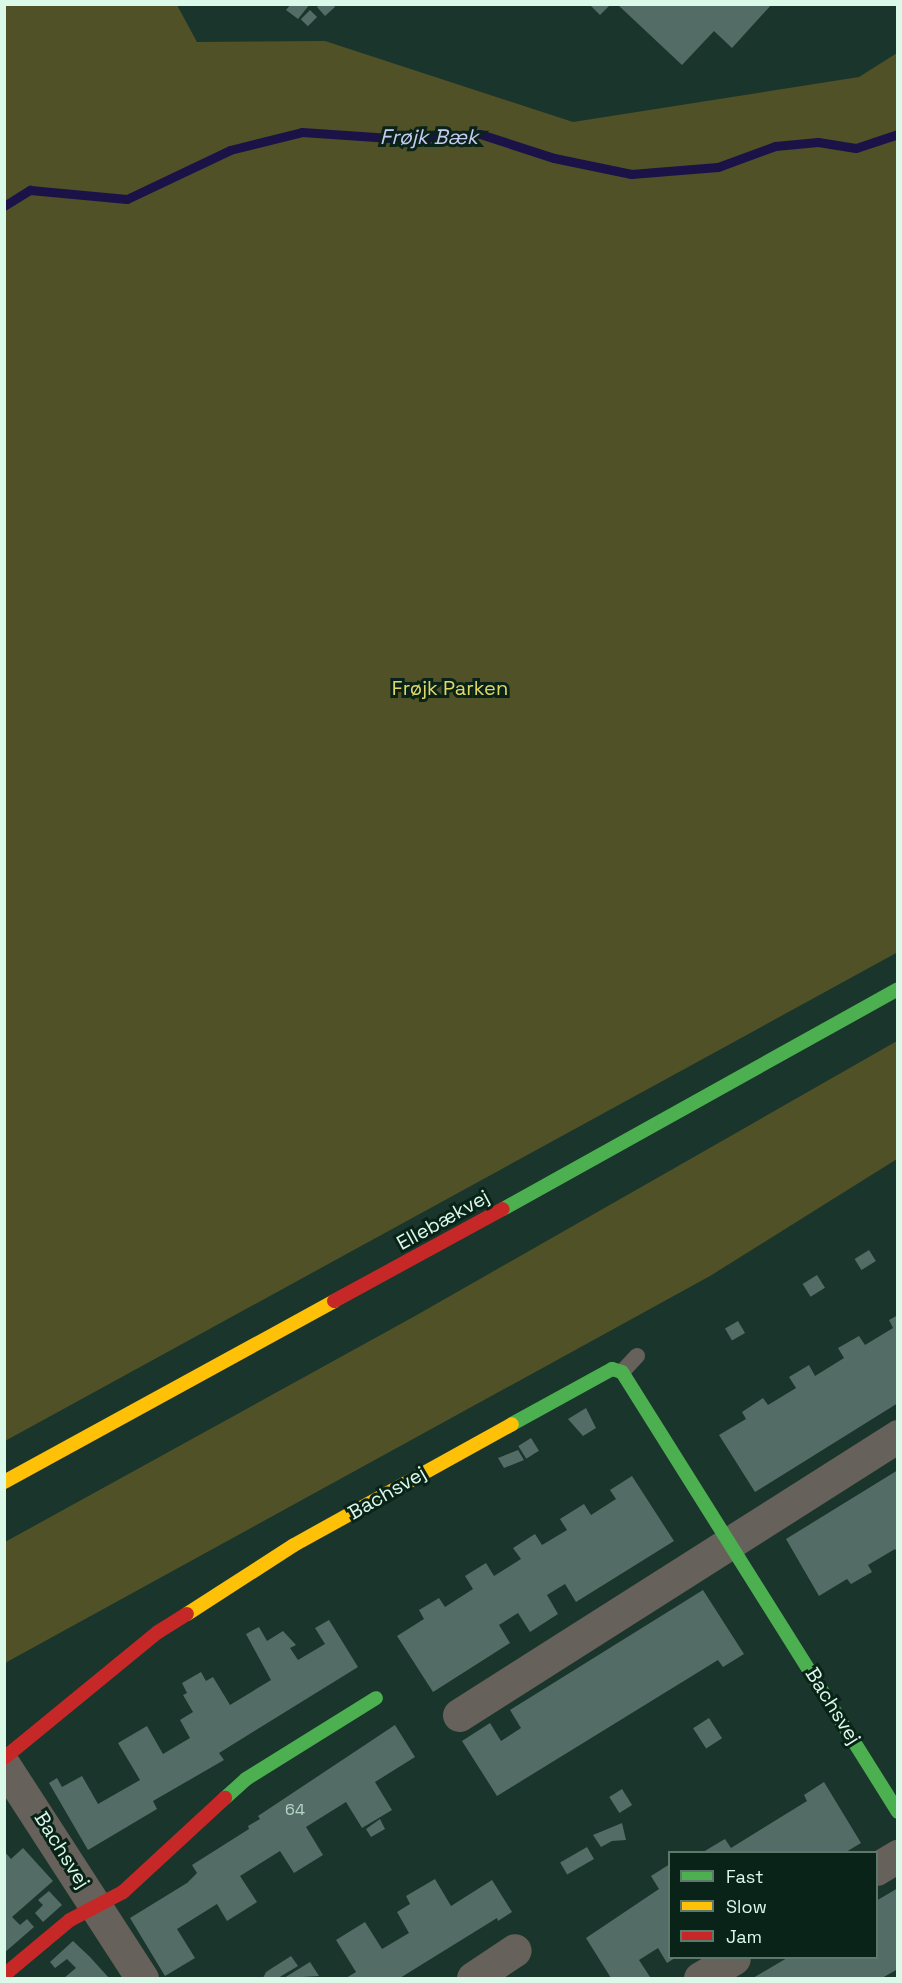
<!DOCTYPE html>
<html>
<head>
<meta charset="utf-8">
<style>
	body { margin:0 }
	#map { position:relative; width:902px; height:1983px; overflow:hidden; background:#1a352b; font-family:"Space Grotesk",sans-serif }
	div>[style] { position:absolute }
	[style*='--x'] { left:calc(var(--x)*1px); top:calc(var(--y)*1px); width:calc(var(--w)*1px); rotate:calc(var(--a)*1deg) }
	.green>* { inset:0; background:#505127 }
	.stream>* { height:9px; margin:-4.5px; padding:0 4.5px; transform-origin:4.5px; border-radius:4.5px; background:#1b1248 }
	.building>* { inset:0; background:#536d66; transform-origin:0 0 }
	.lane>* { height:16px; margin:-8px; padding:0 8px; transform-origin:8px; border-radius:8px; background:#66615b }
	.street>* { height:33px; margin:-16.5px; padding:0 16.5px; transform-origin:16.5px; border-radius:16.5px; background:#66615b }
	.fast>* { height:14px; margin:-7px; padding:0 7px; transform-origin:7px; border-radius:7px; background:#4caf50 }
	.slow>* { height:14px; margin:-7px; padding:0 7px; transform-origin:7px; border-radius:7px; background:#ffc107 }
	.jam>* { height:14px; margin:-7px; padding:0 7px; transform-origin:7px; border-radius:7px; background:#c62828 }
	span { translate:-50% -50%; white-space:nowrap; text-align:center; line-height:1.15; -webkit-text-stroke:6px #092319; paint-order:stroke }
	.number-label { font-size:16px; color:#b8d6c8 }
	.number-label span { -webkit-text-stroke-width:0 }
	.park-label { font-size:20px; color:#e2d866 }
	.street-label { font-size:20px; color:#daf9e9 }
	.water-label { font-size:21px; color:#c8c9f0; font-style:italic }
	.frame { position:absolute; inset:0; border:6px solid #daf9e9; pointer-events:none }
	.legend { position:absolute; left:668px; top:1851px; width:210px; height:108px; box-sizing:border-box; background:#092319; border:2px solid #5d796c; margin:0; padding:8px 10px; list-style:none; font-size:18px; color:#daf9e9 }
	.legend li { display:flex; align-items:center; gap:12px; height:30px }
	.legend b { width:30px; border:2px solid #5d796c }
</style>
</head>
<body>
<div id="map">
	<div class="green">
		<i style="clip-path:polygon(5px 4px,177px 5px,197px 42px,325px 41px,573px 122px,859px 77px,897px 53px,898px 952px,5px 1441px)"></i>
		<i style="clip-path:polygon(897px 1041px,897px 1159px,710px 1276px,5px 1663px,5px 1542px,415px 1316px)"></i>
	</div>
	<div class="stream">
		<i style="--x:4;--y:206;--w:31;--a:-32"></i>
		<i style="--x:30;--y:190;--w:97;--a:5.3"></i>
		<i style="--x:127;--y:199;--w:114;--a:-25.4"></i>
		<i style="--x:230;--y:150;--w:74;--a:-14"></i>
		<i style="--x:302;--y:132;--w:103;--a:3.9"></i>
		<i style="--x:405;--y:139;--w:75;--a:-3.8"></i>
		<i style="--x:480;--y:134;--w:78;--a:18"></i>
		<i style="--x:554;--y:158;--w:79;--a:11.7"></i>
		<i style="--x:631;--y:174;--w:87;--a:-4.6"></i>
		<i style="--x:718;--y:167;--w:61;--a:-20.2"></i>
		<i style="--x:775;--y:146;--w:43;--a:-5.3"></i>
		<i style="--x:818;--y:142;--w:38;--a:9"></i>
		<i style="--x:856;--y:148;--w:44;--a:-18.4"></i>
	</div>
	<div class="building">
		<i style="clip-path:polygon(291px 4px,310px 4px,298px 19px,286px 10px)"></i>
		<i style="clip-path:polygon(321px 4px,333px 4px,335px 7px,325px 16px,317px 7px)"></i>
		<i style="clip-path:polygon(589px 4px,611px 4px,600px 15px)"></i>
		<i style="clip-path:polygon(617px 4px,772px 4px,732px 48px,714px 31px,682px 65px)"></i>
		<i style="left:310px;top:10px;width:10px;height:13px;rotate:45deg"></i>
		<i style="left:869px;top:1250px;width:13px;height:17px;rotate:58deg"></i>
		<i style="left:817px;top:1275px;width:15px;height:17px;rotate:58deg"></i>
		<i style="clip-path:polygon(898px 1315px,898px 1403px,755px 1492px,719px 1435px,746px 1419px,742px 1412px,763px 1398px,768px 1405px,796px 1388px,789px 1377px,809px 1365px,815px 1376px,844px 1358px,838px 1348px,859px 1336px,865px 1345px,893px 1328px,889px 1320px)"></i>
		<i style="left:738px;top:1321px;width:14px;height:15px;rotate:60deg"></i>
		<i style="clip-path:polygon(586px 1408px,596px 1428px,583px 1436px,568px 1419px)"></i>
		<i style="left:531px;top:1438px;width:15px;height:15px;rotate:58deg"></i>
		<i style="clip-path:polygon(518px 1450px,524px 1460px,504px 1468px,498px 1458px)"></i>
		<i style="clip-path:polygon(898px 1470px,898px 1553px,895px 1549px,868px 1565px,872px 1572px,851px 1584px,847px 1579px,819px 1596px,786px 1539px)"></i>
		<i style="clip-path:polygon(632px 1476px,674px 1541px,576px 1602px,565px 1584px,547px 1595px,558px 1614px,530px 1632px,518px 1613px,499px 1625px,510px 1643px,433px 1692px,397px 1636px,424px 1619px,419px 1610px,439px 1598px,445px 1607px,473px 1589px,465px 1576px,486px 1563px,494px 1576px,521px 1559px,513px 1548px,535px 1534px,542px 1545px,567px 1530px,560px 1519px,584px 1504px,591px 1515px,616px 1499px,610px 1490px)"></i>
		<i style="clip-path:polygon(703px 1590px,744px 1654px,723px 1667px,718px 1660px,497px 1796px,462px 1741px,490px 1723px,501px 1741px,521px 1728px,510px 1710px)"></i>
		<i style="clip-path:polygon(329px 1620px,358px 1667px,219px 1753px,224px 1760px,153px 1801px,157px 1809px,88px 1850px,49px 1783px,57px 1778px,62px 1787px,82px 1776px,98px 1804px,140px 1780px,118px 1743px,147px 1726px,163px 1754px,190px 1738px,180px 1720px,193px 1712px,183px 1695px,187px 1693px,182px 1683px,201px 1672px,206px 1681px,213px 1677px,230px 1705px,271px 1680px,246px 1634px,259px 1627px,267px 1641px,283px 1631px,296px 1645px,290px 1648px,298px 1660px,325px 1644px,315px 1628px)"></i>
		<i style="left:709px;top:1718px;width:24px;height:19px;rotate:57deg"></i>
		<i style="clip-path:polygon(395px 1725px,415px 1757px,375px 1782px,392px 1810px,362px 1828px,346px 1802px,306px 1827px,323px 1855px,294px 1873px,280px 1851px,240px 1876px,257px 1902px,227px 1921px,217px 1904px,177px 1929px,195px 1958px,165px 1976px,130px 1918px,187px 1883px,197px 1873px,192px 1865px,249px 1829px,248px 1826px,260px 1819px,258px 1816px)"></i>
		<i style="clip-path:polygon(824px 1782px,861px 1843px,846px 1852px,703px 1852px,725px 1839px,731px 1848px,807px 1801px,804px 1795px)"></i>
		<i style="left:622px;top:1789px;width:19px;height:15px;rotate:58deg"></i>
		<i style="clip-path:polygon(380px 1819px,385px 1829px,371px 1837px,366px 1829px)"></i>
		<i style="clip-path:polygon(622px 1823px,626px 1840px,612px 1841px,601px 1847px,593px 1835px)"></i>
		<i style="left:587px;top:1847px;width:14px;height:31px;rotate:60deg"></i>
		<i style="clip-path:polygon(23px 1848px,53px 1881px,12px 1917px,20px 1925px,27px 1919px,34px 1927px,4px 1953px,4px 1851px,11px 1859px)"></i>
		<i style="clip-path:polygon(670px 1864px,670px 1958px,675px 1958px,667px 1963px,658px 1948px,639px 1960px,650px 1977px,611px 1978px,586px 1938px,659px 1889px,651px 1876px)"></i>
		<i style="clip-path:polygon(435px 1879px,451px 1906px,492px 1880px,512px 1912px,498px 1921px,497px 1918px,400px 1978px,346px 1978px,356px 1972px,336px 1940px,365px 1922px,382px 1949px,409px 1933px,397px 1912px,410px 1904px,406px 1896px)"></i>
		<i style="clip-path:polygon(898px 1888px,898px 1969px,882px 1978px,753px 1978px,787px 1958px,876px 1958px,876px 1901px)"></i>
		<i style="clip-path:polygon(49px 1891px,62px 1905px,43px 1922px,35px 1913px,43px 1905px,38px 1900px)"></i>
		<i style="clip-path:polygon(73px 1941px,90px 1957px,109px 1978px,64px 1978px,76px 1968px,67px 1959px,55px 1968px,50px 1962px)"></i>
		<i style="clip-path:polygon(291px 1956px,298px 1966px,278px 1978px,263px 1978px,266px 1972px)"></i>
		<i style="clip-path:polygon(310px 1962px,319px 1976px,284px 1978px)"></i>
	</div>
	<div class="lane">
		<i style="--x:622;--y:1372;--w:22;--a:-47"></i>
	</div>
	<div class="street">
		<i style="--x:459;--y:1715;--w:520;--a:-32.44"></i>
		<i style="--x:4;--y:1765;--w:254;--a:57.1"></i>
		<i style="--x:876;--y:1869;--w:26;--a:-31"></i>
		<i style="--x:473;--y:1978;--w:50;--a:-33.7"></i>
		<i style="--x:700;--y:1978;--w:39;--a:-30"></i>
	</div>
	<div class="fast">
		<i style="--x:503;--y:1209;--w:452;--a:-29.1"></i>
		<i style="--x:512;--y:1424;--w:114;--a:-28.8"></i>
		<i style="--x:612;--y:1369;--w:10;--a:17"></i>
		<i style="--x:622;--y:1372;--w:519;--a:57.9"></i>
		<i style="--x:225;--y:1798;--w:28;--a:-42"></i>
		<i style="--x:246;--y:1779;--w:153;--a:-31.9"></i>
	</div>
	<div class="slow">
		<i style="--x:4;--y:1482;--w:376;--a:-28.7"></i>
		<i style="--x:187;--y:1614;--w:127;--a:-32.8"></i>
		<i style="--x:294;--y:1545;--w:249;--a:-29"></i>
	</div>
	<div class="jam">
		<i style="--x:334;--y:1301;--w:192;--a:-28.6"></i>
		<i style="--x:4;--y:1758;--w:199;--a:-39.3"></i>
		<i style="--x:158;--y:1632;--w:34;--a:-32"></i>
		<i style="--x:4;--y:1975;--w:86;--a:-39.8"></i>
		<i style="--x:70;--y:1920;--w:60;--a:-27.8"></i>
		<i style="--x:123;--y:1892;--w:139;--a:-42.7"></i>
	</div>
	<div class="number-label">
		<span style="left:295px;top:1810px">64</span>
	</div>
	<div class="park-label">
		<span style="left:450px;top:688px">Frøjk Parken</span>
	</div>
	<div class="street-label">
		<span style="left:443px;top:1220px;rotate:-29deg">Ellebækvej</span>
		<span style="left:387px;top:1493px;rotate:-30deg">Bachsvej</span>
		<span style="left:833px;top:1706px;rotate:58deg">Bachsvej</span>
		<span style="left:62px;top:1850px;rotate:58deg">Bachsvej</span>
	</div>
	<div class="water-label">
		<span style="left:429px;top:137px">Frøjk Bæk</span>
	</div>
	<div class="frame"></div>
	<ul class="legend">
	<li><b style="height:8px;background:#4caf50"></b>Fast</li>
	<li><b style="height:8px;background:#ffc107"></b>Slow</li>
	<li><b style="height:8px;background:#c62828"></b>Jam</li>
	</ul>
</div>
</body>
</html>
